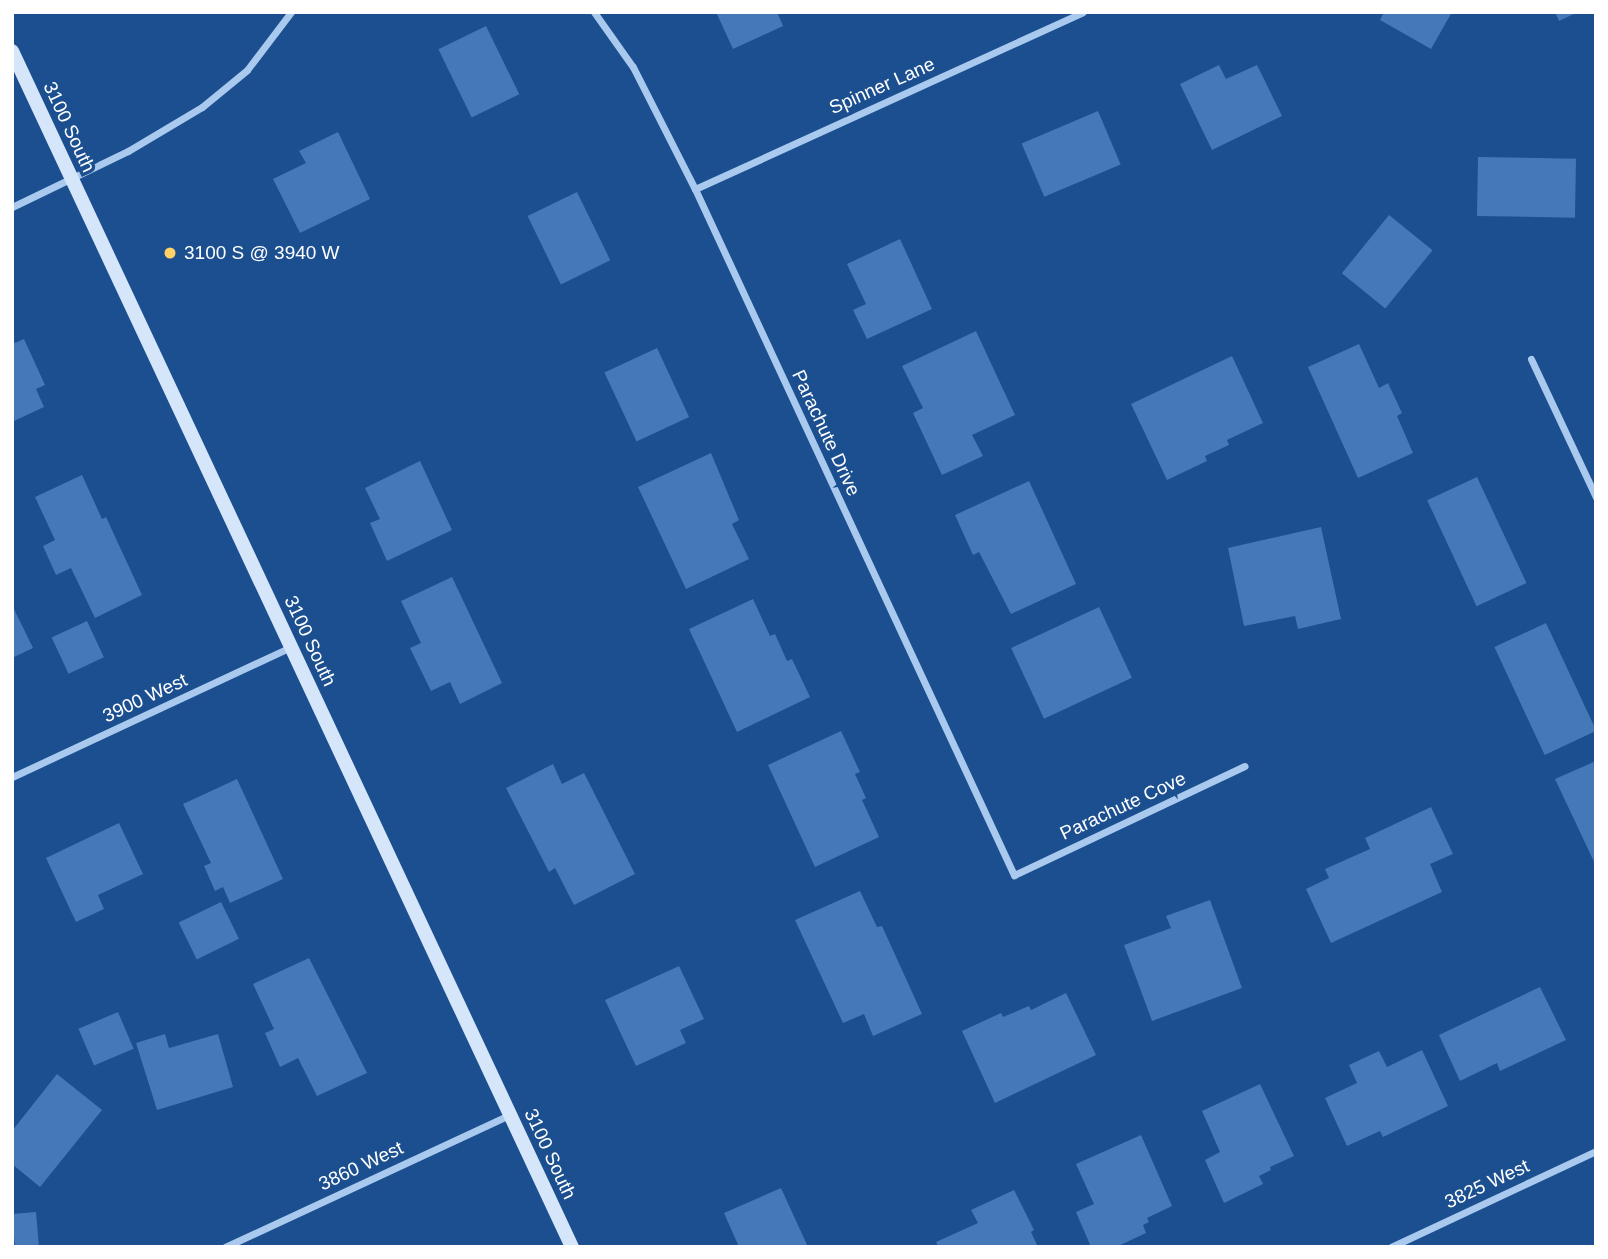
<!DOCTYPE html>
<html>
<head>
<meta charset="utf-8">
<style>
	body { margin:0 }
	#map { position:relative; width:1608px; height:1259px; overflow:hidden; background:#1b4f8f; font-family:Arial,sans-serif }
	div>[style] { position:absolute }
	[style*='--x'] { left:calc(var(--x)*1px); top:calc(var(--y)*1px); width:calc(var(--w)*1px); rotate:calc(var(--a)*1deg) }
	.building>* { inset:0; background:#4478b7; transform-origin:0 0 }
	.street>* { height:7px; margin:-3.5px; padding:0 3.5px; transform-origin:3.5px; border-radius:3.5px; background:#a9c9ee }
	.secondary>* { height:14px; margin:-7px; padding:0 7px; transform-origin:7px; border-radius:7px; background:#d6e6fa }
	.dots>* { width:19px; height:19px; translate:-50% -50%; box-sizing:border-box; border:4px solid #1b4f8f; border-radius:50% }
	span { translate:-50% -50%; white-space:nowrap; text-align:center; line-height:1.15; -webkit-text-stroke:7px #1b4f8f; paint-order:stroke }
	.street-label { font-size:19px; color:#fff }
	.poi-label { font-size:19px; color:#fff }
	.left { translate:0 -50%; text-align:left }
	.frame { position:absolute; inset:0; border:14px solid #fff; pointer-events:none }
</style>
</head>
<body>
<div id="map">
	<div class="building">
		<i style="clip-path:polygon(716px 12px,777px 12px,783px 26px,733px 49px)"></i>
		<i style="clip-path:polygon(1384px 12px,1452px 12px,1431px 49px,1380px 20px)"></i>
		<i style="clip-path:polygon(1555px 12px,1578px 12px,1559px 21px)"></i>
		<i style="left:486px;top:26px;width:76px;height:53px;rotate:64deg"></i>
		<i style="clip-path:polygon(1219px 65px,1226px 79px,1257px 65px,1282px 116px,1212px 150px,1180px 84px)"></i>
		<i style="left:1098px;top:111px;width:58px;height:83px;rotate:67deg"></i>
		<i style="clip-path:polygon(338px 132px,370px 199px,300px 233px,273px 179px,306px 163px,299px 151px)"></i>
		<i style="left:1478px;top:157px;width:98px;height:59px;rotate:1deg"></i>
		<i style="left:577px;top:192px;width:76px;height:55px;rotate:64deg"></i>
		<i style="left:1389px;top:215px;width:56px;height:75px;rotate:39deg"></i>
		<i style="clip-path:polygon(900px 239px,932px 309px,867px 339px,853px 310px,866px 304px,847px 264px)"></i>
		<i style="clip-path:polygon(976px 331px,1015px 415px,972px 435px,983px 456px,942px 475px,913px 413px,923px 408px,902px 366px)"></i>
		<i style="clip-path:polygon(12px 338px,15px 343px,24px 339px,45px 385px,36px 389px,44px 407px,12px 422px)"></i>
		<i style="clip-path:polygon(1359px 344px,1379px 388px,1388px 383px,1402px 413px,1397px 416px,1413px 453px,1358px 478px,1308px 367px)"></i>
		<i style="left:657px;top:348px;width:76px;height:58px;rotate:65deg"></i>
		<i style="clip-path:polygon(1232px 356px,1263px 423px,1227px 440px,1229px 445px,1205px 456px,1207px 461px,1167px 480px,1131px 404px)"></i>
		<i style="clip-path:polygon(711px 453px,739px 520px,732px 524px,749px 559px,686px 589px,638px 487px)"></i>
		<i style="clip-path:polygon(420px 461px,452px 530px,387px 561px,370px 523px,380px 519px,365px 488px)"></i>
		<i style="clip-path:polygon(82px 475px,102px 519px,106px 517px,142px 595px,95px 618px,71px 568px,56px 575px,43px 546px,55px 540px,35px 497px)"></i>
		<i style="left:1477px;top:477px;width:117px;height:55px;rotate:65deg"></i>
		<i style="clip-path:polygon(1029px 481px,1076px 584px,1011px 614px,979px 552px,973px 555px,955px 515px)"></i>
		<i style="clip-path:polygon(1321px 527px,1341px 619px,1298px 629px,1295px 616px,1244px 626px,1228px 548px)"></i>
		<i style="clip-path:polygon(452px 577px,502px 683px,460px 704px,450px 682px,431px 691px,410px 648px,421px 643px,401px 601px)"></i>
		<i style="clip-path:polygon(753px 599px,770px 636px,775px 634px,787px 661px,792px 659px,810px 697px,737px 732px,689px 629px)"></i>
		<i style="clip-path:polygon(12px 605px,33px 648px,12px 658px)"></i>
		<i style="left:1099px;top:607px;width:78px;height:97px;rotate:65deg"></i>
		<i style="left:87px;top:621px;width:40px;height:39px;rotate:65deg"></i>
		<i style="left:1546px;top:623px;width:119px;height:57px;rotate:65deg"></i>
		<i style="clip-path:polygon(841px 731px,860px 772px,855px 774px,866px 798px,862px 800px,879px 837px,815px 867px,768px 765px)"></i>
		<i style="clip-path:polygon(1596px 761px,1596px 866px,1555px 779px)"></i>
		<i style="clip-path:polygon(553px 764px,562px 784px,584px 773px,635px 874px,574px 905px,555px 868px,549px 872px,506px 788px)"></i>
		<i style="clip-path:polygon(237px 779px,283px 879px,230px 903px,223px 887px,215px 891px,204px 866px,211px 863px,183px 804px)"></i>
		<i style="clip-path:polygon(1431px 807px,1453px 854px,1430px 864px,1442px 892px,1331px 943px,1306px 889px,1329px 878px,1325px 869px,1370px 849px,1365px 838px)"></i>
		<i style="clip-path:polygon(119px 823px,143px 874px,98px 895px,104px 909px,76px 922px,46px 858px)"></i>
		<i style="clip-path:polygon(860px 891px,877px 927px,882px 926px,922px 1014px,873px 1036px,864px 1014px,843px 1023px,795px 920px)"></i>
		<i style="clip-path:polygon(1210px 900px,1242px 988px,1152px 1021px,1124px 945px,1171px 928px,1166px 916px)"></i>
		<i style="left:221px;top:902px;width:41px;height:47px;rotate:64deg"></i>
		<i style="clip-path:polygon(309px 958px,367px 1073px,317px 1096px,298px 1058px,280px 1067px,265px 1033px,274px 1029px,253px 984px)"></i>
		<i style="clip-path:polygon(679px 966px,704px 1019px,680px 1030px,686px 1043px,636px 1066px,605px 1000px)"></i>
		<i style="clip-path:polygon(1540px 987px,1566px 1040px,1500px 1071px,1497px 1063px,1460px 1081px,1439px 1035px)"></i>
		<i style="clip-path:polygon(1066px 993px,1096px 1055px,995px 1103px,962px 1031px,1001px 1013px,1003px 1017px,1029px 1006px,1031px 1010px)"></i>
		<i style="left:118px;top:1012px;width:40px;height:43px;rotate:67deg"></i>
		<i style="clip-path:polygon(165px 1034px,169px 1048px,218px 1034px,233px 1087px,157px 1110px,136px 1043px)"></i>
		<i style="clip-path:polygon(1422px 1050px,1448px 1106px,1383px 1137px,1380px 1131px,1347px 1146px,1325px 1098px,1357px 1083px,1349px 1065px,1379px 1051px,1387px 1067px)"></i>
		<i style="clip-path:polygon(57px 1074px,102px 1110px,40px 1187px,12px 1164px,12px 1131px)"></i>
		<i style="clip-path:polygon(1260px 1084px,1294px 1156px,1270px 1167px,1271px 1170px,1259px 1176px,1263px 1184px,1224px 1203px,1205px 1160px,1220px 1152px,1202px 1111px)"></i>
		<i style="clip-path:polygon(1141px 1135px,1172px 1206px,1147px 1218px,1149px 1222px,1143px 1225px,1146px 1233px,1116px 1247px,1091px 1247px,1076px 1212px,1094px 1204px,1076px 1164px)"></i>
		<i style="clip-path:polygon(781px 1188px,808px 1247px,739px 1247px,724px 1213px)"></i>
		<i style="clip-path:polygon(1014px 1190px,1034px 1230px,1031px 1232px,1038px 1247px,939px 1247px,936px 1242px,978px 1223px,971px 1210px)"></i>
		<i style="left:36px;top:1212px;width:35px;height:24px;rotate:85deg"></i>
	</div>
	<div class="street">
		<i style="--x:594;--y:12;--w:67;--a:54.7"></i>
		<i style="--x:633;--y:67;--w:137;--a:63.1"></i>
		<i style="--x:695;--y:189;--w:757;--a:65.06"></i>
		<i style="--x:1014;--y:875;--w:255;--a:-25.3"></i>
		<i style="--x:695;--y:189;--w:426;--a:-24.5"></i>
		<i style="--x:12;--y:207;--w:129;--a:-25.8"></i>
		<i style="--x:128;--y:151;--w:86;--a:-30.7"></i>
		<i style="--x:202;--y:107;--w:58;--a:-39.4"></i>
		<i style="--x:247;--y:70;--w:73;--a:-52.8"></i>
		<i style="--x:1531;--y:359;--w:153;--a:64.8"></i>
		<i style="--x:12;--y:777;--w:308;--a:-25"></i>
		<i style="--x:225;--y:1247;--w:314;--a:-24.9"></i>
		<i style="--x:1391;--y:1247;--w:226;--a:-25.1"></i>
	</div>
	<div class="secondary">
		<i style="--x:12;--y:51;--w:1321;--a:64.91"></i>
	</div>
	<div class="dots">
		<i style="left:170px;top:253px;background:#ffd166"></i>
	</div>
	<div class="street-label">
		<span style="left:882px;top:86px;rotate:-24deg">Spinner Lane</span>
		<span style="left:69px;top:127px;rotate:65deg">3100 South</span>
		<span style="left:826px;top:433px;rotate:65deg">Parachute Drive</span>
		<span style="left:310px;top:641px;rotate:65deg">3100 South</span>
		<span style="left:145px;top:698px;rotate:-25deg">3900 West</span>
		<span style="left:1123px;top:806px;rotate:-25deg">Parachute Cove</span>
		<span style="left:550px;top:1154px;rotate:65deg">3100 South</span>
		<span style="left:361px;top:1166px;rotate:-25deg">3860 West</span>
		<span style="left:1487px;top:1184px;rotate:-25deg">3825 West</span>
	</div>
	<div class="poi-label">
		<span class="left" style="left:184px;top:253px">3100 S @ 3940 W</span>
	</div>
	<div class="frame"></div>
</div>
</body>
</html>
